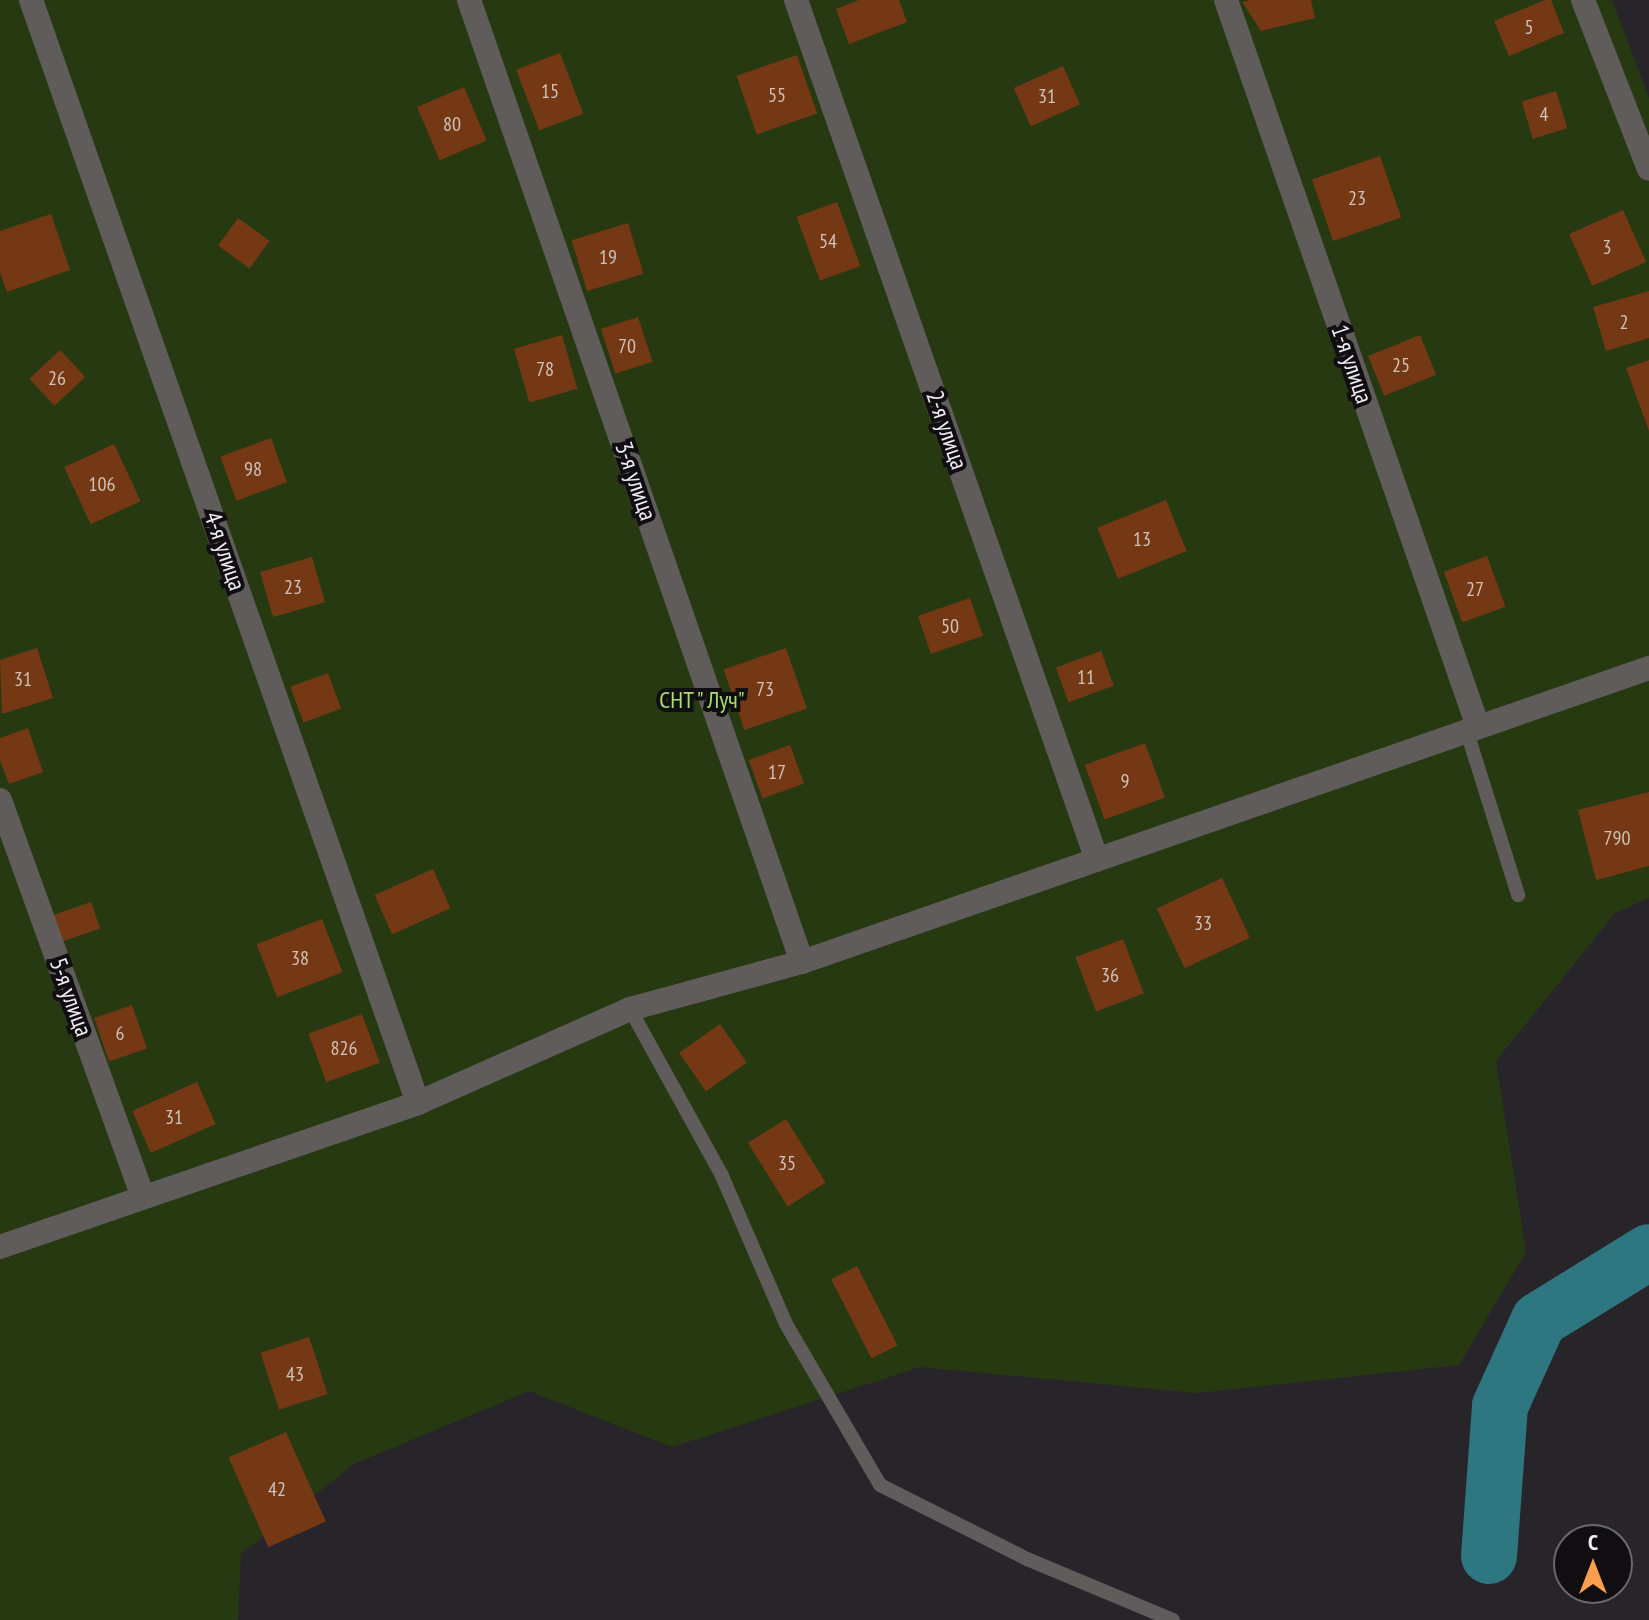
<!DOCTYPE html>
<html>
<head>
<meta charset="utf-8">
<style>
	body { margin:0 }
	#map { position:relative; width:1649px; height:1620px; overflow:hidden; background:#28252a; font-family:"PT Sans Narrow",sans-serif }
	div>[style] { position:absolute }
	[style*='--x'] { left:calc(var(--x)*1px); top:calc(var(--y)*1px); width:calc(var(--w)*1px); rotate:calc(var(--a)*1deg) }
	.green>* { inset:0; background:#273911 }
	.river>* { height:56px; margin:-28px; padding:0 28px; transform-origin:28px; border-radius:28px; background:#2e7680 }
	.building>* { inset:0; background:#743914; transform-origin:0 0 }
	.lane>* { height:14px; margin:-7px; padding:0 7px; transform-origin:7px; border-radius:7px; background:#605c5c }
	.street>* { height:24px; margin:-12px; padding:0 12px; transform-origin:12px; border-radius:12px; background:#605c5c }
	span { translate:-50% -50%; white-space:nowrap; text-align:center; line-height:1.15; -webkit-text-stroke:8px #100e11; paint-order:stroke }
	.number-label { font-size:20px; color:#d1c1ba }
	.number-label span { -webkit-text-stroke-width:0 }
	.street-label { font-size:24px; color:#f0eef2 }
	.park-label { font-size:24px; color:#a8dc6e }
	.north { position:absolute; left:1553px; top:1524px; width:80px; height:80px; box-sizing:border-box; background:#100e11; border:2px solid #6a686b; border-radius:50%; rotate:0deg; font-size:22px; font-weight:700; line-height:32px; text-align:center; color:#f0eef2 }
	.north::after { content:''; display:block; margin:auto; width:28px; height:36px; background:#f99f4d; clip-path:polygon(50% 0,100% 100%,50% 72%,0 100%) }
</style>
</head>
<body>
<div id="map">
	<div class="green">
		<i style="clip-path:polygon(0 0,1612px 0,1649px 98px,1649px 898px,1615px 913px,1496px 1061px,1526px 1252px,1459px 1365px,1197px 1393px,920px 1367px,672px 1447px,529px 1391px,354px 1464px,241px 1554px,238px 1620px,0 1620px)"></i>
	</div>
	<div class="river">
		<i style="--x:1489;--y:1556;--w:150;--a:-85.8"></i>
		<i style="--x:1500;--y:1406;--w:94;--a:-65.6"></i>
		<i style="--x:1539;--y:1320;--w:129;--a:-31.7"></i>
	</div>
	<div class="building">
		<i style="clip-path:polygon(859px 0,899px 0,907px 22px,849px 44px,836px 9px)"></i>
		<i style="clip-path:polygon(1250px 0,1311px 0,1315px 18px,1261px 31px,1242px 2px)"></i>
		<i style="clip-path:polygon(1545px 0,1551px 0,1564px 33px,1509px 56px,1494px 21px)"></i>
		<i style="left:560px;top:53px;width:65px;height:47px;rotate:69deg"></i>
		<i style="left:797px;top:55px;width:62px;height:64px;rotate:71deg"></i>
		<i style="left:1063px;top:66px;width:42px;height:54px;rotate:66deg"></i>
		<i style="left:464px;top:87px;width:58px;height:51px;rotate:67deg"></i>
		<i style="left:1556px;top:91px;width:39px;height:36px;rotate:73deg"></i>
		<i style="left:1380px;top:156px;width:65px;height:72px;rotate:71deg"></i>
		<i style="left:837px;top:202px;width:68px;height:43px;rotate:70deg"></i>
		<i style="left:1623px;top:210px;width:57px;height:59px;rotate:66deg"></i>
		<i style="clip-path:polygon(51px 214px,70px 270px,7px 292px,0 273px,0 231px)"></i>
		<i style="left:238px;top:218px;width:39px;height:34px;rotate:36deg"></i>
		<i style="left:628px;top:223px;width:53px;height:59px;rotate:73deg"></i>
		<i style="clip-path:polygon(1649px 291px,1649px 338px,1606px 351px,1593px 307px)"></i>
		<i style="left:638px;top:317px;width:47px;height:39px;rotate:72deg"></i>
		<i style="left:562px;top:335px;width:56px;height:50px;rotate:74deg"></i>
		<i style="left:1420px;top:335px;width:43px;height:56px;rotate:68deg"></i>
		<i style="left:60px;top:350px;width:37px;height:42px;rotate:47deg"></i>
		<i style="clip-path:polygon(1649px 360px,1649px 431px,1626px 368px)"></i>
		<i style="left:271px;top:438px;width:47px;height:54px;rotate:70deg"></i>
		<i style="left:114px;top:444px;width:63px;height:55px;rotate:65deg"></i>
		<i style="left:1166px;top:500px;width:55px;height:74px;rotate:68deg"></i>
		<i style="left:1487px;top:556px;width:54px;height:46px;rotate:70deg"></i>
		<i style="left:312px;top:557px;width:47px;height:54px;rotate:74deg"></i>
		<i style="left:970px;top:598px;width:40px;height:55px;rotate:71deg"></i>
		<i style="clip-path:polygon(37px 648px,53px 698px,2px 714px,0 660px)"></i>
		<i style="left:786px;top:648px;width:64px;height:66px;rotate:71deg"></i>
		<i style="left:1101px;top:651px;width:37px;height:48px;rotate:70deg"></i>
		<i style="left:328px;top:673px;width:38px;height:40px;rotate:70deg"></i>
		<i style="clip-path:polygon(28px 728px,43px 772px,9px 784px,0 760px,0 738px)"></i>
		<i style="left:1145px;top:743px;width:58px;height:64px;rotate:70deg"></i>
		<i style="left:790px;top:745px;width:41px;height:44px;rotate:70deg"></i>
		<i style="clip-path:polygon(1649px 792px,1649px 866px,1596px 880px,1578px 810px)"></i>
		<i style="left:433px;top:869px;width:43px;height:64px;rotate:66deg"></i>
		<i style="left:1222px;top:878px;width:66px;height:72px;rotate:65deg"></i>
		<i style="left:91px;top:902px;width:28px;height:40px;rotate:71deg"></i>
		<i style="left:322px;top:919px;width:57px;height:70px;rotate:69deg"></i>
		<i style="left:1123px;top:939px;width:58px;height:51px;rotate:69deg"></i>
		<i style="left:132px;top:1005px;width:46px;height:40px;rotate:71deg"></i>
		<i style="left:362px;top:1014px;width:52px;height:57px;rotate:70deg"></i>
		<i style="left:720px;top:1024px;width:47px;height:50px;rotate:55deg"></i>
		<i style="left:197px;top:1082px;width:46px;height:71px;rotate:66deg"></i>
		<i style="left:786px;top:1119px;width:75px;height:45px;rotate:58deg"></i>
		<i style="left:857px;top:1266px;width:89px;height:29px;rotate:63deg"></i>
		<i style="left:309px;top:1337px;width:60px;height:51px;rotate:72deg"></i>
		<i style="left:286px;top:1432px;width:98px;height:63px;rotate:66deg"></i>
	</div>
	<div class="lane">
		<i style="--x:1467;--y:732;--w:171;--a:72.6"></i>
		<i style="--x:630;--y:1009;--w:191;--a:61.1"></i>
		<i style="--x:722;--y:1176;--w:161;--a:66.6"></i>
		<i style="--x:786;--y:1324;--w:186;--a:59.7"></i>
		<i style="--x:880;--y:1485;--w:165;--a:26.7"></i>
		<i style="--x:1027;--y:1559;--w:158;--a:22.7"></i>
	</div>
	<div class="street">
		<i style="--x:31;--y:0;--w:1169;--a:70.67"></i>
		<i style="--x:469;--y:0;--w:1018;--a:70.91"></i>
		<i style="--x:796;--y:0;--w:911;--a:70.71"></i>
		<i style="--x:1226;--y:0;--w:769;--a:70.88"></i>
		<i style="--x:1583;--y:0;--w:181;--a:68.7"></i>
		<i style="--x:0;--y:800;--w:420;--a:70.2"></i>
		<i style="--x:0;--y:1247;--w:442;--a:-19"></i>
		<i style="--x:418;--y:1103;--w:232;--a:-23.9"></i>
		<i style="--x:630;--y:1009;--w:178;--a:-15.3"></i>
		<i style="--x:802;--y:962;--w:897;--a:-19.14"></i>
	</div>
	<div class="number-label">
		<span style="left:1529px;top:27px">5</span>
		<span style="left:550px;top:91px">15</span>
		<span style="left:777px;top:95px">55</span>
		<span style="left:1047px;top:96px">31</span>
		<span style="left:1544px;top:114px">4</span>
		<span style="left:452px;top:124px">80</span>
		<span style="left:1357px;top:198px">23</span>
		<span style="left:828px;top:241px">54</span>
		<span style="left:1607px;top:247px">3</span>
		<span style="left:608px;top:257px">19</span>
		<span style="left:1624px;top:322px">2</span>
		<span style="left:627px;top:346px">70</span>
		<span style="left:1401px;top:365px">25</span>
		<span style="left:545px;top:369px">78</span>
		<span style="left:57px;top:378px">26</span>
		<span style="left:253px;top:469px">98</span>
		<span style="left:102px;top:484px">106</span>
		<span style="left:1142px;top:539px">13</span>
		<span style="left:293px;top:587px">23</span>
		<span style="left:1475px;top:589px">27</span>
		<span style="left:950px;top:626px">50</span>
		<span style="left:1086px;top:677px">11</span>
		<span style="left:23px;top:679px">31</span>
		<span style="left:765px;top:689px">73</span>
		<span style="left:777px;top:772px">17</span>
		<span style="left:1125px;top:781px">9</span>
		<span style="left:1617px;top:838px">790</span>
		<span style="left:1203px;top:923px">33</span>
		<span style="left:300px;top:958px">38</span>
		<span style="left:1110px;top:975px">36</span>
		<span style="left:120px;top:1033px">6</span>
		<span style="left:344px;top:1048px">826</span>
		<span style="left:174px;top:1117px">31</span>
		<span style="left:787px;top:1163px">35</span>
		<span style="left:295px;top:1374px">43</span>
		<span style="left:277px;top:1489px">42</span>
	</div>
	<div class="street-label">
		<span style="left:1352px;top:364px;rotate:71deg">1-я улица</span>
		<span style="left:947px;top:430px;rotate:71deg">2-я улица</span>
		<span style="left:636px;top:481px;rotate:71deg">3-я улица</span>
		<span style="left:225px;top:551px;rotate:71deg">4-я улица</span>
		<span style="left:71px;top:997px;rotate:70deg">5-я улица</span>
	</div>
	<div class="park-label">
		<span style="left:702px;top:700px">СНТ " Луч"</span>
	</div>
	<div class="north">С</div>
</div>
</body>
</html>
